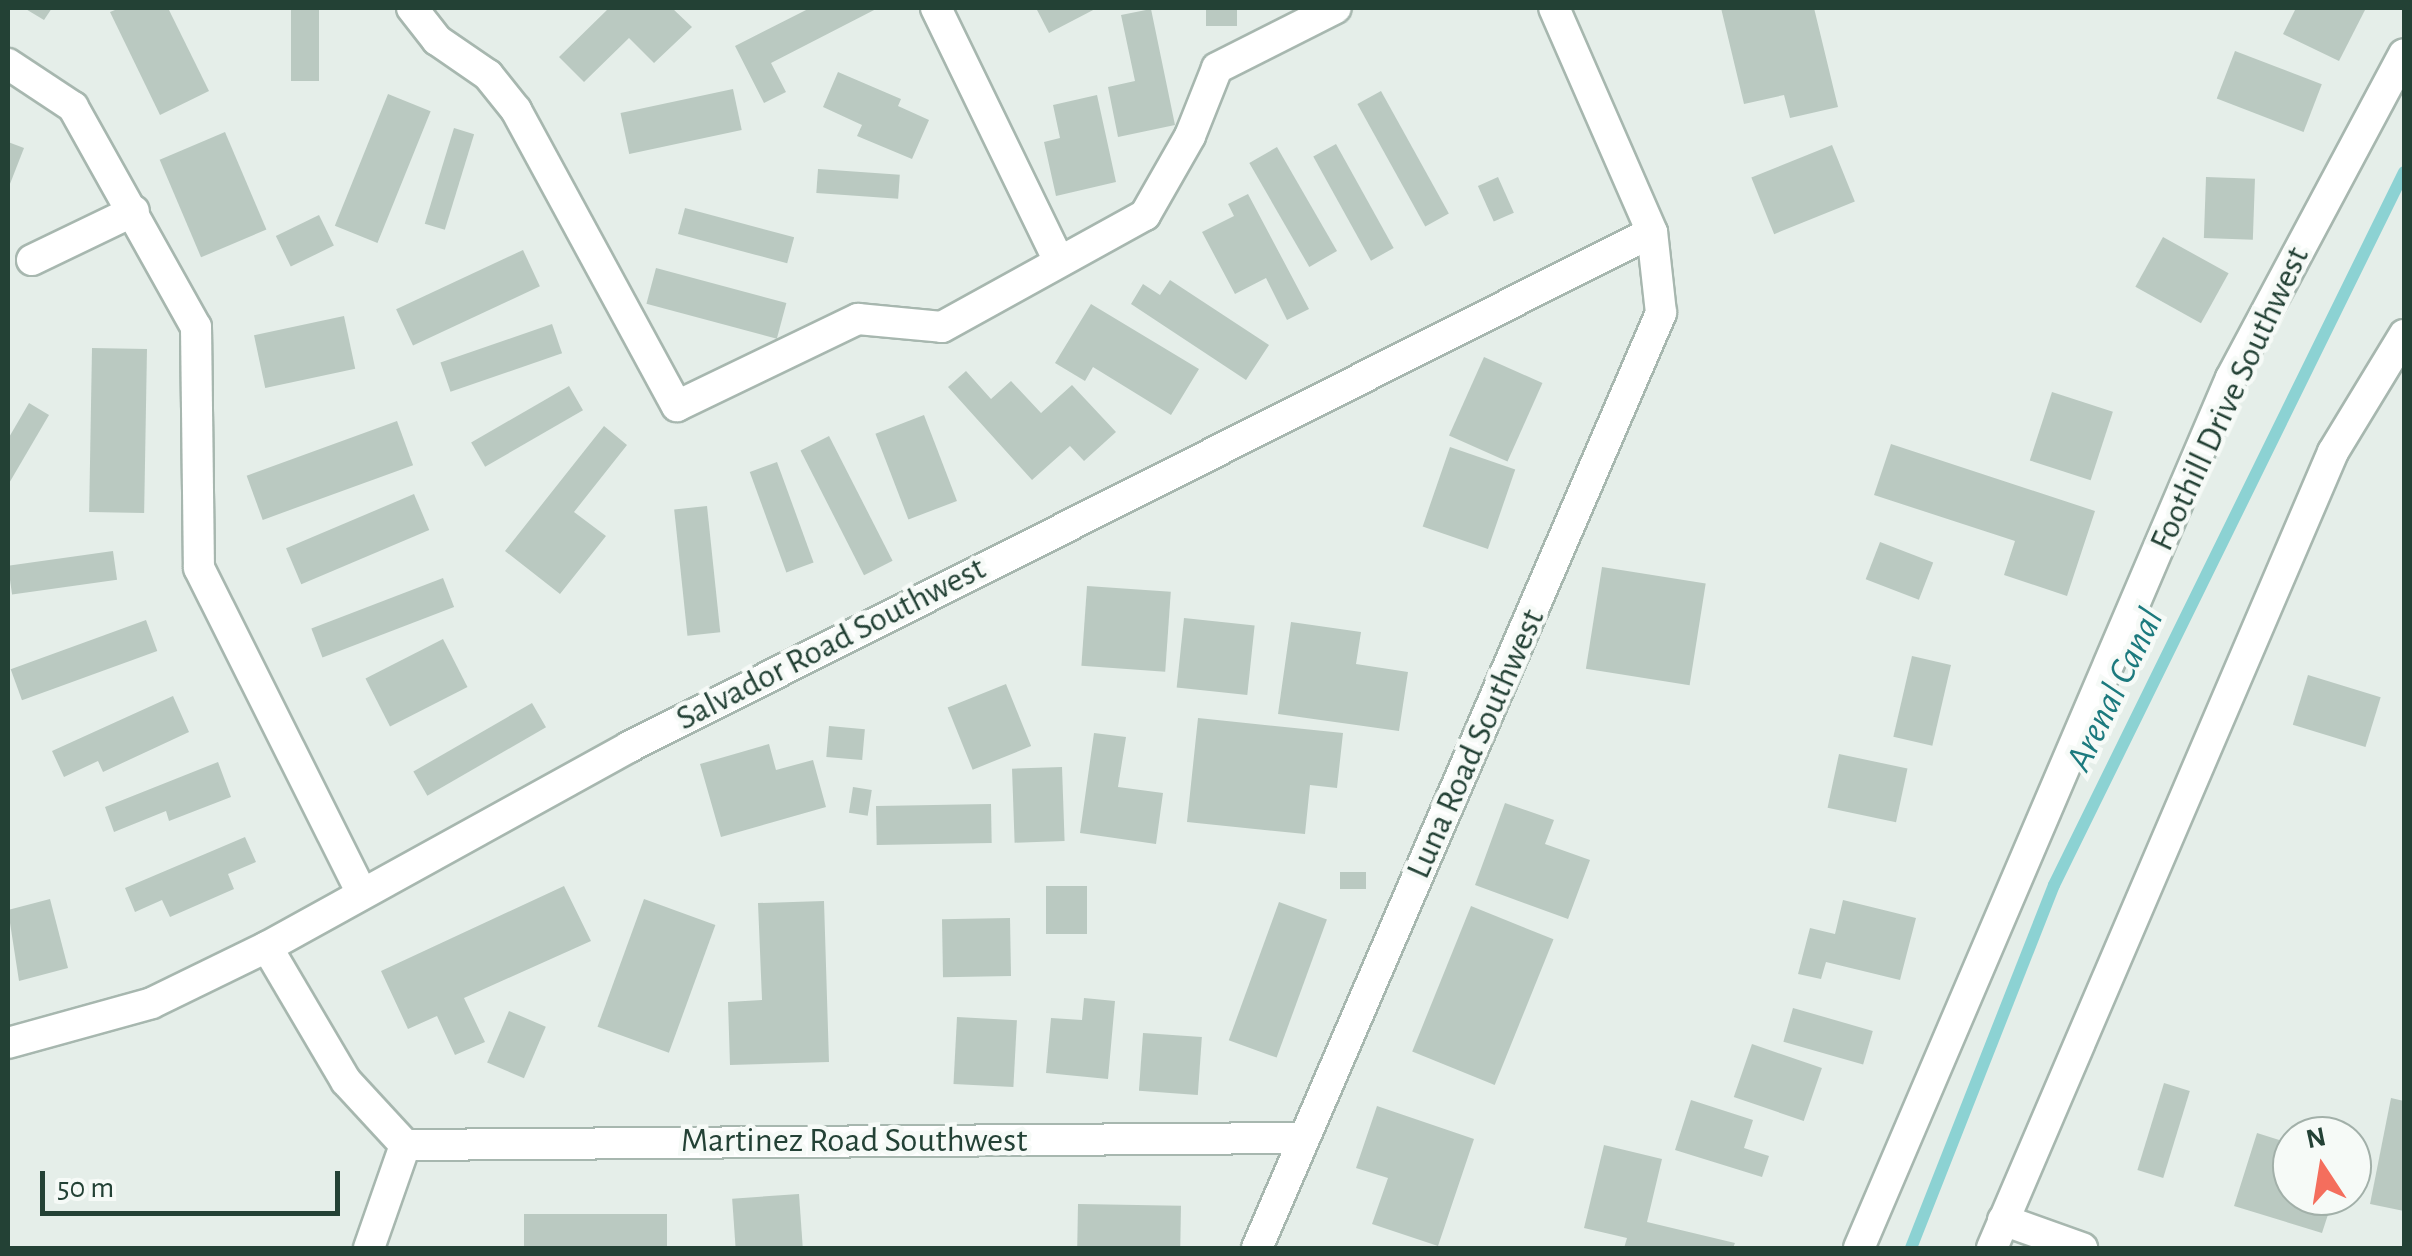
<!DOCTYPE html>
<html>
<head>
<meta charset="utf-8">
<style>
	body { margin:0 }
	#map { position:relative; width:2412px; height:1256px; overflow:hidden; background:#e5eee9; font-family:"Alegreya Sans",sans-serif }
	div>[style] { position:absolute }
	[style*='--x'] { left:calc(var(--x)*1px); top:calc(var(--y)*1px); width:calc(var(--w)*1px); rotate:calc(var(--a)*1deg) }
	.stream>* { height:12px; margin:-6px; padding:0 6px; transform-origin:6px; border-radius:6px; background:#8cd2d3 }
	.building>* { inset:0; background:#bac9c1; transform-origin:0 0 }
	.roads { filter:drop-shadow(2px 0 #a7b7af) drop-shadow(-2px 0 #a7b7af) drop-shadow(0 2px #a7b7af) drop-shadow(0 -2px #a7b7af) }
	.minor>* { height:30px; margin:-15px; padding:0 15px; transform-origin:15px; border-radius:15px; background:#fff }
	.tertiary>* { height:30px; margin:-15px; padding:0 15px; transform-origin:15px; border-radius:15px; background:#fff }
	span { translate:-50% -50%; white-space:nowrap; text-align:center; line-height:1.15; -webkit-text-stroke:9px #f6faf7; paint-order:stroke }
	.street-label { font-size:35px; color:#234135 }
	.water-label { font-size:38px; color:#1c7a7e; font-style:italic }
	.frame { position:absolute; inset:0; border:10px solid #234135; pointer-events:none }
	.north { position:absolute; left:2272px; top:1116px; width:100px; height:100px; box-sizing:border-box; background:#f6faf7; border:2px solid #a2b0a9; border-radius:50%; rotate:348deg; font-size:28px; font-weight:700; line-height:40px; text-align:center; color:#234135 }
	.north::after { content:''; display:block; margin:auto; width:35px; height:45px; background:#f46e5d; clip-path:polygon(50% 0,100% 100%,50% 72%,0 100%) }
	.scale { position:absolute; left:40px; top:1171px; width:300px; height:45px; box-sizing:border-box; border:5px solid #234135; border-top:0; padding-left:12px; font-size:30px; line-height:35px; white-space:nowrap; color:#234135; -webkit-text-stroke:8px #f6faf7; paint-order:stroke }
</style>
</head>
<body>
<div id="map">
	<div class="stream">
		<i style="--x:1911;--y:1248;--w:390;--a:-68.5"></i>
		<i style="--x:2054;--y:885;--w:794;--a:-63.85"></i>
	</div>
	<div class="building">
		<i style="clip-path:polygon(24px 8px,52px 8px,44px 20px)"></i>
		<i style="clip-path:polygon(120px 8px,168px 8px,209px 91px,160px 115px,110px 12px)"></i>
		<i style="left:291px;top:8px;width:28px;height:73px"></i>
		<i style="clip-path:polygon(609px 8px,672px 8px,692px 27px,654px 63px,629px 38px,584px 82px,559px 57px)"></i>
		<i style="clip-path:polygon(810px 8px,878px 8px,771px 63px,786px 92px,764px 103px,735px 46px)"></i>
		<i style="clip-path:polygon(1036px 8px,1097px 8px,1049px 33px)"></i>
		<i style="left:1206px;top:8px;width:31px;height:18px"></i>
		<i style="clip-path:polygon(1721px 8px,1814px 8px,1838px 107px,1790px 118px,1784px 95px,1744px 104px)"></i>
		<i style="clip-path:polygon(2296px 8px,2366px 8px,2339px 61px,2283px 34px)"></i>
		<i style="clip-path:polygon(1151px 9px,1175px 125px,1118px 137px,1108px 87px,1135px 81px,1121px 15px)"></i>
		<i style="left:2235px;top:51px;width:93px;height:51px;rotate:21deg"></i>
		<i style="clip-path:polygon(838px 72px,901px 99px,898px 106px,929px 120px,912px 159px,857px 136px,862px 125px,823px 107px)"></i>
		<i style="left:733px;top:89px;width:42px;height:115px;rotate:78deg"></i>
		<i style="left:1381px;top:91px;width:140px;height:27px;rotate:61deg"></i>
		<i style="left:388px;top:94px;width:46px;height:142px;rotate:22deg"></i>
		<i style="clip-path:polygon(1097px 95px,1116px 182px,1056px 196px,1044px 142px,1060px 138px,1053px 105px)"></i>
		<i style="left:454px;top:128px;width:21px;height:100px;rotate:17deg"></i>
		<i style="left:225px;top:132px;width:106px;height:71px;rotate:67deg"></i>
		<i style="clip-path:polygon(8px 142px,24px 148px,8px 189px)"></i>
		<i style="left:1336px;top:144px;width:119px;height:26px;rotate:61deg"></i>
		<i style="left:1832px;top:145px;width:61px;height:87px;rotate:68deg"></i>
		<i style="left:1277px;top:147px;width:120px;height:32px;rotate:60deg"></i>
		<i style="left:818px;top:169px;width:82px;height:24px;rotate:4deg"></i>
		<i style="left:1498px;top:177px;width:39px;height:22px;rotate:66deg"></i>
		<i style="left:2206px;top:177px;width:49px;height:61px;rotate:2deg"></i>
		<i style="clip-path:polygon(1248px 194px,1309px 309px,1287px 320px,1266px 278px,1235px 294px,1202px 232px,1234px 216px,1228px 204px)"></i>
		<i style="left:685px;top:208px;width:113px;height:27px;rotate:15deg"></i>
		<i style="left:319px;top:215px;width:34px;height:48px;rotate:64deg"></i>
		<i style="left:2163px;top:237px;width:75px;height:57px;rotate:29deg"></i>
		<i style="left:523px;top:250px;width:40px;height:140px;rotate:65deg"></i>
		<i style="left:656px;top:268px;width:135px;height:37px;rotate:15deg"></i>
		<i style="clip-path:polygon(1170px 280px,1269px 345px,1246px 380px,1131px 304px,1143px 284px,1160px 295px)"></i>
		<i style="clip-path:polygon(1091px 304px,1199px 369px,1171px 415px,1093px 367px,1085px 381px,1055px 363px)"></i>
		<i style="left:344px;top:316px;width:54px;height:92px;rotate:78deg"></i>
		<i style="left:552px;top:324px;width:31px;height:118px;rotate:71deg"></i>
		<i style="left:92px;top:348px;width:55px;height:164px;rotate:1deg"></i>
		<i style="left:1484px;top:357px;width:64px;height:86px;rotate:24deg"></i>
		<i style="clip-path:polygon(966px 371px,991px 399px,1011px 381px,1041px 413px,1072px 385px,1116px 432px,1084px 461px,1070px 446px,1032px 480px,948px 387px)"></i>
		<i style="left:569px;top:386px;width:28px;height:113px;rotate:60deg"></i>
		<i style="left:2052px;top:392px;width:64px;height:72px;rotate:18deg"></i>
		<i style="clip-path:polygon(29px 403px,49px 415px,8px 485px,8px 439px)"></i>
		<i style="left:924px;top:415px;width:92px;height:52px;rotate:69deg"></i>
		<i style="left:397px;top:421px;width:47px;height:160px;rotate:70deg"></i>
		<i style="clip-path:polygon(604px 426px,627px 445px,574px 512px,606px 536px,560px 594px,505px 551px)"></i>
		<i style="left:829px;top:436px;width:140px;height:32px;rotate:63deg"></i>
		<i style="clip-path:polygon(1891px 444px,2095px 511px,2067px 596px,2004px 575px,2015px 541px,1874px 495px)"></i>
		<i style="left:1450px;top:447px;width:69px;height:84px;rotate:19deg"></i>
		<i style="left:777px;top:462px;width:107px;height:29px;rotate:70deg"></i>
		<i style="left:414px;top:494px;width:39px;height:139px;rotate:67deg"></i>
		<i style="left:707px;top:506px;width:127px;height:33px;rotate:84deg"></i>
		<i style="left:1880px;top:542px;width:57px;height:40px;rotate:21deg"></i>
		<i style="left:113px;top:551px;width:29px;height:106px;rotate:82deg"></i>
		<i style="left:1602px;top:567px;width:105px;height:103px;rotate:9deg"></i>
		<i style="left:443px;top:578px;width:31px;height:141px;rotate:69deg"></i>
		<i style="left:1087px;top:586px;width:84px;height:80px;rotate:4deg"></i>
		<i style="left:1184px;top:618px;width:71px;height:70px;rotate:6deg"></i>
		<i style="left:146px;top:620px;width:33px;height:144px;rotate:70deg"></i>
		<i style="clip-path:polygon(1291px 622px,1361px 632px,1356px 664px,1408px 672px,1399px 731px,1278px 714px)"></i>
		<i style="left:443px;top:639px;width:54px;height:87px;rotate:63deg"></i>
		<i style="left:1912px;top:656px;width:40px;height:83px;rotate:13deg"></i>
		<i style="left:2308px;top:675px;width:76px;height:52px;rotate:17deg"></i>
		<i style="left:1006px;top:684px;width:67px;height:63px;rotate:68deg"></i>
		<i style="clip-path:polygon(173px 696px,189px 732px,103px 772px,98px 761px,64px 777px,52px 751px)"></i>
		<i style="left:532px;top:703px;width:28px;height:137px;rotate:60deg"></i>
		<i style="clip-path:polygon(1198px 718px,1343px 733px,1337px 788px,1310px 785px,1305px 834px,1187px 822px)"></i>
		<i style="left:829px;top:726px;width:36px;height:31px;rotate:5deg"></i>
		<i style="clip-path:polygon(1094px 733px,1126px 737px,1118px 787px,1163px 793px,1156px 844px,1080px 833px)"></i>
		<i style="clip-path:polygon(769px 744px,776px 770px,813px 760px,826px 807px,721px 837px,700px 764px)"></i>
		<i style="left:1839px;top:754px;width:70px;height:55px;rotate:12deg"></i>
		<i style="clip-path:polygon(218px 762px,231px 797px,169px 821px,166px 811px,114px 832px,105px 807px)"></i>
		<i style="left:1062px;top:767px;width:74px;height:50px;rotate:88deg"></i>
		<i style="left:853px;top:787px;width:19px;height:26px;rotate:9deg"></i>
		<i style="clip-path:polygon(1505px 803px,1554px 820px,1545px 844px,1590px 860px,1568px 919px,1475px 885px)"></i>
		<i style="left:991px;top:804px;width:39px;height:115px;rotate:89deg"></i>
		<i style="clip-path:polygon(245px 837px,256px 862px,228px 874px,234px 889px,170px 917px,162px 900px,135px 912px,125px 888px)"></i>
		<i style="left:1366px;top:872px;width:17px;height:26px;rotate:90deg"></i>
		<i style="clip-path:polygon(564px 886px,591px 941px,464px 998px,485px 1042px,455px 1055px,437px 1016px,408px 1029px,381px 971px)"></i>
		<i style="left:1046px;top:886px;width:41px;height:48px"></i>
		<i style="clip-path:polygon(50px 899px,68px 968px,19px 981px,8px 910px)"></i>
		<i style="left:644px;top:899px;width:76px;height:136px;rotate:20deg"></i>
		<i style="clip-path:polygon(1843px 900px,1916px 918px,1900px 980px,1826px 962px,1821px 979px,1798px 974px,1810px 928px,1835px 934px)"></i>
		<i style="clip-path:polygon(824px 901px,829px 1062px,730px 1065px,728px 1002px,762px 1000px,758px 903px)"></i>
		<i style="left:1279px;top:902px;width:51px;height:147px;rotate:20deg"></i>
		<i style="left:1471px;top:906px;width:89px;height:157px;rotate:22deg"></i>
		<i style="left:1010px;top:918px;width:58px;height:68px;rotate:89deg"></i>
		<i style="clip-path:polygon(1084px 998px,1115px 1001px,1108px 1079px,1046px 1073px,1051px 1018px,1082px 1020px)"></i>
		<i style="left:1793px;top:1008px;width:83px;height:35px;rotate:16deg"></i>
		<i style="left:509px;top:1011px;width:40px;height:56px;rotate:23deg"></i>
		<i style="left:957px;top:1017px;width:60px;height:67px;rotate:3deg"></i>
		<i style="left:1143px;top:1033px;width:59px;height:58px;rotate:4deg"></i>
		<i style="left:1752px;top:1044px;width:74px;height:56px;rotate:19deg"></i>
		<i style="left:2164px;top:1083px;width:27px;height:91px;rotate:17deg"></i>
		<i style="clip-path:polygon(2391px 1098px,2404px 1101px,2404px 1211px,2370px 1204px)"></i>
		<i style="clip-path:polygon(1691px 1100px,1753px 1120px,1744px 1148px,1769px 1156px,1762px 1177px,1675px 1150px)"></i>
		<i style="clip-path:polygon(1377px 1106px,1474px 1139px,1438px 1246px,1372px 1224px,1388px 1178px,1356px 1168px)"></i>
		<i style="clip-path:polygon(2257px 1133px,2292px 1144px,2292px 1196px,2334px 1196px,2322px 1233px,2234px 1206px)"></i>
		<i style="clip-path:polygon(1604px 1145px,1662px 1159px,1647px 1222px,1735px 1243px,1733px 1248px,1624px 1248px,1627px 1238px,1584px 1228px)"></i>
		<i style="left:799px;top:1194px;width:54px;height:67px;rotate:86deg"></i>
		<i style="left:1078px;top:1204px;width:103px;height:44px;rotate:1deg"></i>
		<i style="left:667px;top:1214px;width:34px;height:143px;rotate:90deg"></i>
	</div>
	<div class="roads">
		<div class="minor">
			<i style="--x:412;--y:8;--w:41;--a:52"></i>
			<i style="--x:437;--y:40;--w:62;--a:34.5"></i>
			<i style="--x:488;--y:75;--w:45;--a:51.3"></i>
			<i style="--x:516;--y:110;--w:337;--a:61.5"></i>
			<i style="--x:677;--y:406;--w:201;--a:-25.7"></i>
			<i style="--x:858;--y:319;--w:84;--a:5.4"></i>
			<i style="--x:942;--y:327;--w:232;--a:-28.9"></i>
			<i style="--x:1145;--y:215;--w:91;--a:-60.3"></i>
			<i style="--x:1190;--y:136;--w:73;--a:-68.3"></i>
			<i style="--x:1217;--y:68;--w:133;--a:-26.8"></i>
			<i style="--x:936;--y:8;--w:281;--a:64.1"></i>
			<i style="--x:8;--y:64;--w:78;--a:33.5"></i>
			<i style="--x:73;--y:107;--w:252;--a:60.8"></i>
			<i style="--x:196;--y:327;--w:241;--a:89.3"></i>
			<i style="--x:199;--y:568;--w:364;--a:63.4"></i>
			<i style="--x:32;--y:260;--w:113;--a:-25.7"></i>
			<i style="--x:267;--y:947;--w:156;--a:59.5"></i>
			<i style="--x:346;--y:1081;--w:87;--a:47.3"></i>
			<i style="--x:8;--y:1043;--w:149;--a:-15.5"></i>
			<i style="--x:152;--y:1003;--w:128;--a:-26"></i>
			<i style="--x:267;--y:947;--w:414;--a:-28.9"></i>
			<i style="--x:629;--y:747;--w:1145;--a:-26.72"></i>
			<i style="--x:405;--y:1145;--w:897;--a:-0.45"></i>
			<i style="--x:2003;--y:1220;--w:84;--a:19.5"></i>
			<i style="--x:369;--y:1248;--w:109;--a:-70.7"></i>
			<i style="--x:1257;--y:1248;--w:1019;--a:-66.63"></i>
			<i style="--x:1661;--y:313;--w:81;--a:-96.3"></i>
			<i style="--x:1652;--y:232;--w:244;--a:-113.6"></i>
			<i style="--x:1859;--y:1248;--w:946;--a:-66.85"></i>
			<i style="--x:2231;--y:378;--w:367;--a:-61.9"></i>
		</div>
		<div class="tertiary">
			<i style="--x:1992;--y:1248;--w:866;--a:-66.81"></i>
			<i style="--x:2333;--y:452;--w:137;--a:-58.7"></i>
		</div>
	</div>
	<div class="street-label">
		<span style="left:2230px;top:399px;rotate:-65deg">Foothill Drive Southwest</span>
		<span style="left:831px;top:644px;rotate:-27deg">Salvador Road Southwest</span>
		<span style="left:1476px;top:744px;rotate:-66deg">Luna Road Southwest</span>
		<span style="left:854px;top:1141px">Martinez Road Southwest</span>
	</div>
	<div class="water-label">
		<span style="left:2116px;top:690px;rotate:-64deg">Arenal Canal</span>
	</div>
	<div class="frame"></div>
	<div class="north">N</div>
	<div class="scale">50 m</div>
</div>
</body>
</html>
